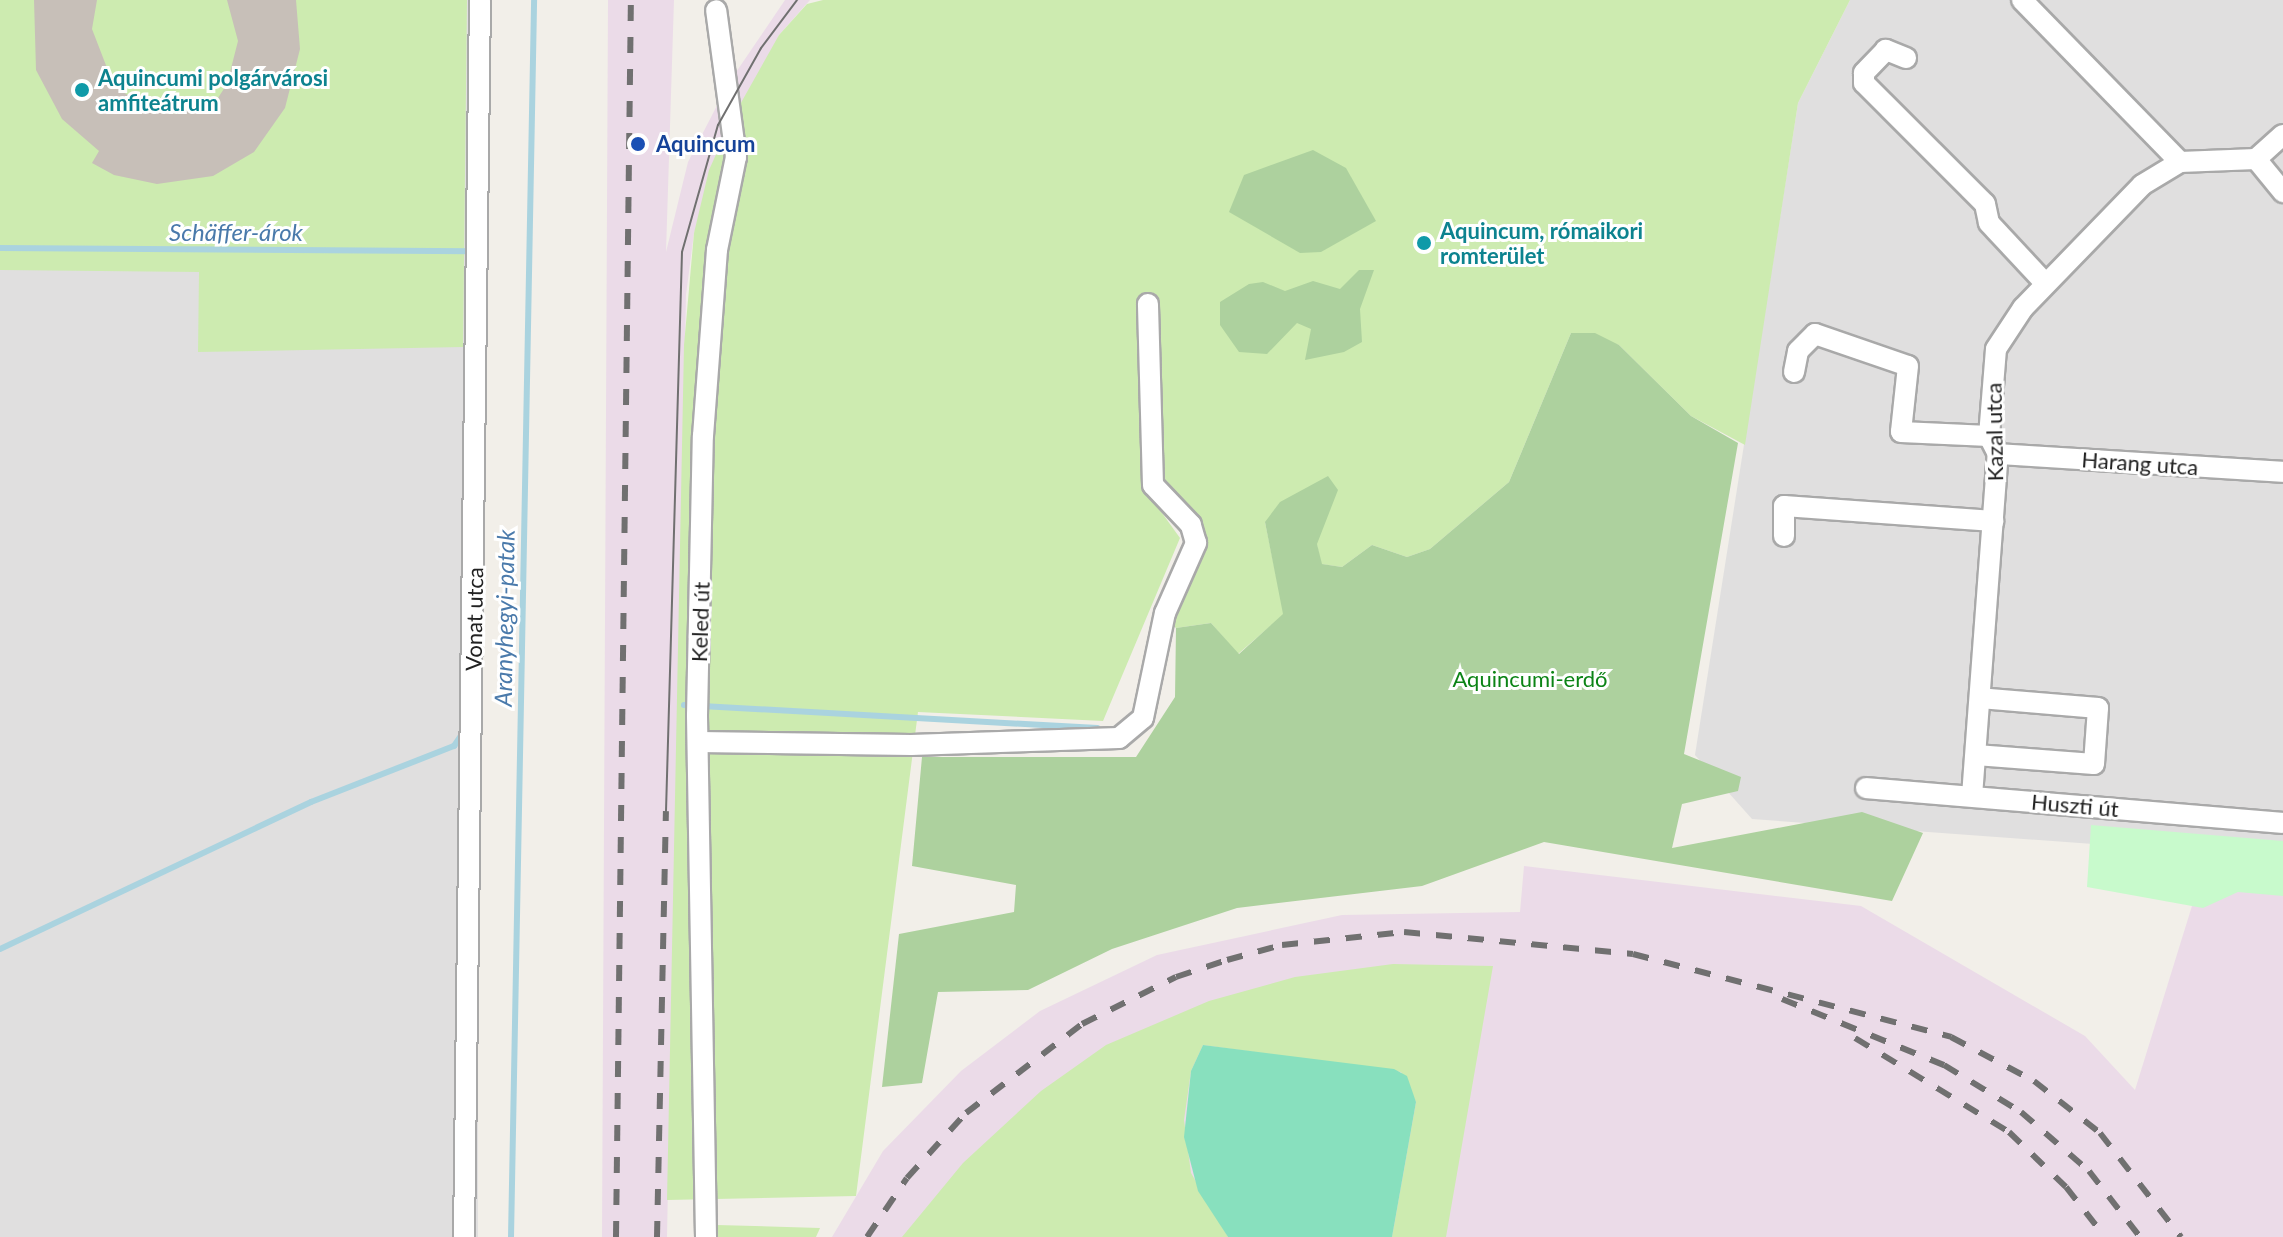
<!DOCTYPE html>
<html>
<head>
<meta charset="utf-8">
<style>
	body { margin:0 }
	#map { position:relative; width:2283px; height:1237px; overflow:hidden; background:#f2efe9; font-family:Lato,sans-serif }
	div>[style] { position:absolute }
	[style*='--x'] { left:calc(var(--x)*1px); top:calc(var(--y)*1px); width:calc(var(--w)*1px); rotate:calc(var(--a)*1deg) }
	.residential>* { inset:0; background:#e0dfdf; transform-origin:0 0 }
	.industrial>* { inset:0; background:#ebdbe8 }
	.grass>* { inset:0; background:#cdebb0 }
	.forest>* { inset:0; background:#add19e }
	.park>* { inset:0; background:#c8facc }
	.pitch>* { inset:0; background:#88e0be }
	.stream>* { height:6px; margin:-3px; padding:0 3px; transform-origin:3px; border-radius:3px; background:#aad3df }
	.building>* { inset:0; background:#c7bfb8 }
	.roads { filter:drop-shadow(2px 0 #a9a9a9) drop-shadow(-2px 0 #a9a9a9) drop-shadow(0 2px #a9a9a9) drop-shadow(0 -2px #a9a9a9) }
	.street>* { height:20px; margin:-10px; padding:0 10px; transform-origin:10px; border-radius:10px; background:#fff }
	.tram>* { height:2px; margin:-1px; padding:0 1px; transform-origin:1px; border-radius:1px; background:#707070 }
	.rail>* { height:6px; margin-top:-3px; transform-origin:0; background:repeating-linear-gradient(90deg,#707070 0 16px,transparent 0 32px) }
	.dots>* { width:22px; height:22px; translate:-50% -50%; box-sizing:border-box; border:4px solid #fff; border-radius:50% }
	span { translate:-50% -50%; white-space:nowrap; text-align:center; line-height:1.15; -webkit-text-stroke:6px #fff; paint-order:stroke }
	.culture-label { font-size:22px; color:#0d838f; font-weight:700 }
	.left { translate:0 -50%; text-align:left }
	.transit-label { font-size:22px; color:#164399; font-weight:700 }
	.street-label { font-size:22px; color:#222 }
	.park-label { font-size:22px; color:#0c8416 }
	.water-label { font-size:24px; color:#4a7aab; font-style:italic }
</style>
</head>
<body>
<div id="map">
	<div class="residential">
		<i style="left:0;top:0;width:478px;height:1237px"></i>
		<i style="clip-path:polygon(1850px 0,2283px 0,2283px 858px,1752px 819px,1695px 755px,1798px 103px)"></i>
	</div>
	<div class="industrial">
		<i style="clip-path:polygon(608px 0,674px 0,666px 252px,688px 162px,728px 84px,785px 0,810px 0,779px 35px,694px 233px,686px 295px,667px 1237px,602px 1237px)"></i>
		<i style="clip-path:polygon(2209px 851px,2283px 858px,2283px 1237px,832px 1237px,883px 1151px,961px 1071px,1040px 1011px,1157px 955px,1342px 915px,1520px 912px,1524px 866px,1861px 906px,2085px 1036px,2135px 1090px)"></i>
	</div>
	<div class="grass">
		<i style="clip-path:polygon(0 0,467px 0,463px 347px,198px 352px,199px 272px,0 270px)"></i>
		<i style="clip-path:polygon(823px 0,1850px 0,1798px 103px,1745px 445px,1691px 416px,1619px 345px,1571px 333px,1509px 482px,1430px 549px,1407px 557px,1372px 545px,1342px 567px,1321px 564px,1317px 545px,1265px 522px,1284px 614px,1238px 654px,1211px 623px,1176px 628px,1169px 622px,1198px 557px,1159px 471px,1156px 302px,1138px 297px,1144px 488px,1180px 538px,1103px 721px,918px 712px,856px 1196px,667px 1200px,684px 345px,694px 233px,709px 170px,733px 117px,779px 35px,807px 4px)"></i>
		<i style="clip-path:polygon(1393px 964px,1493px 966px,1446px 1237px,1392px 1237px,1416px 1102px,1401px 1072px,1203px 1045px,1191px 1071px,1184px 1120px,1191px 1173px,1228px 1237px,902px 1237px,963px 1163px,1041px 1091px,1106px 1045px,1209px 1001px,1295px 977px)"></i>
		<i style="clip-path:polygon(717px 1225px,820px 1228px,816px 1237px,716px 1237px)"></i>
	</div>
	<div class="forest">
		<i style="clip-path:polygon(1313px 150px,1346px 168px,1376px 221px,1321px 252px,1300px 253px,1229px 212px,1244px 175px)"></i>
		<i style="clip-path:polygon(1359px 270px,1374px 270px,1360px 309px,1362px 342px,1344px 352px,1305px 360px,1311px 329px,1297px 323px,1267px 354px,1239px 352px,1220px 325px,1220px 302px,1249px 284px,1263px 282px,1285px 291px,1313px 281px,1340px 289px)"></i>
		<i style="clip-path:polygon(1571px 333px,1595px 333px,1619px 345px,1691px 416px,1738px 443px,1684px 754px,1741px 777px,1738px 791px,1682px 804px,1672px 848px,1862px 812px,1923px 833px,1892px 901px,1544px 842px,1422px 886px,1237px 908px,1112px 949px,1028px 990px,938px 992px,922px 1083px,882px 1087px,899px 934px,1014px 912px,1016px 885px,912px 866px,922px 757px,1136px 757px,1175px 697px,1176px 628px,1211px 623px,1239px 654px,1283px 614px,1265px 522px,1280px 502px,1328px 476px,1338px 490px,1317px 544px,1322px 564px,1342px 567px,1372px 545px,1407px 557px,1430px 549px,1509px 482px)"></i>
	</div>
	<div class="park">
		<i style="clip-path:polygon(2091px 825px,2283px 841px,2283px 896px,2238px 892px,2203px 908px,2087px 887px)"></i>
	</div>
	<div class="pitch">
		<i style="clip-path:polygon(1203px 1045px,1394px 1069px,1407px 1076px,1416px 1102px,1392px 1237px,1228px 1237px,1198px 1191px,1184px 1137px,1191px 1071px)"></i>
	</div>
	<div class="stream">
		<i style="--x:0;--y:248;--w:472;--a:0.4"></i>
		<i style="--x:684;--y:705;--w:414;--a:3.2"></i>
		<i style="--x:0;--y:949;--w:344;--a:-25.3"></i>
		<i style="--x:311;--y:802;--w:154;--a:-21.4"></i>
		<i style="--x:454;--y:746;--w:14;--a:-56"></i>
		<i style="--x:511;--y:1237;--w:1237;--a:-88.93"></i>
	</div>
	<div class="building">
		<i style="clip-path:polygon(34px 0,97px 0,92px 29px,114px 86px,149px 109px,177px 114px,216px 101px,227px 84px,238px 41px,227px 0,296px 0,300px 49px,285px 108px,254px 152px,213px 176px,157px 184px,114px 175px,92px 163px,99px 151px,62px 119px,36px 70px)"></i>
	</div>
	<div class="roads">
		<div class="street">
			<i style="--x:2022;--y:0;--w:226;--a:45.7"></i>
			<i style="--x:1906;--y:58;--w:22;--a:-158"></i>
			<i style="--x:1886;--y:50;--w:32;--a:134"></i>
			<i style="--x:1864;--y:73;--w:10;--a:90"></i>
			<i style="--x:1864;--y:83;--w:171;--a:45"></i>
			<i style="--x:1985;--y:204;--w:19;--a:78"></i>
			<i style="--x:1989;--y:223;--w:82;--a:47"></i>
			<i style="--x:2256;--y:159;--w:43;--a:50.7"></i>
			<i style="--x:1794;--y:372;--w:21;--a:-79"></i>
			<i style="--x:1798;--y:351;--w:24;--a:-45"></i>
			<i style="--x:1815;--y:334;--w:98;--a:19"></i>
			<i style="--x:1908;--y:366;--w:66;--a:96.1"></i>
			<i style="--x:1901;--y:432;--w:88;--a:2.6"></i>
			<i style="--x:1998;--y:454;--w:286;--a:3.6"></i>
			<i style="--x:1784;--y:536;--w:30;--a:-90"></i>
			<i style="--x:1784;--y:506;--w:210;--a:4.1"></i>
			<i style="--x:699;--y:742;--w:212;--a:0.8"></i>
			<i style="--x:911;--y:745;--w:208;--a:-1.9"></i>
			<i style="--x:1119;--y:738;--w:31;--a:-40"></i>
			<i style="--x:1143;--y:718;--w:107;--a:-78.2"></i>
			<i style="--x:1165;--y:613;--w:77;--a:-66.1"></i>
			<i style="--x:1196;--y:543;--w:19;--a:-106"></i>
			<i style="--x:1191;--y:525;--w:55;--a:-133.5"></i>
			<i style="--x:1153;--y:485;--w:181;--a:-91.6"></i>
			<i style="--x:1976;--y:755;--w:118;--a:4.4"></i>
			<i style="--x:2094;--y:764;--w:56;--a:-85.9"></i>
			<i style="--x:2098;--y:708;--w:118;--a:-175.2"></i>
			<i style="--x:1866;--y:788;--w:418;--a:4.8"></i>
			<i style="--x:1972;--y:796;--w:343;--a:-85.7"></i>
			<i style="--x:1998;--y:454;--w:20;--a:-117"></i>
			<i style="--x:1989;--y:436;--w:87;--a:-85.4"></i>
			<i style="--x:1996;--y:349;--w:49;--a:-56.6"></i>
			<i style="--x:2023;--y:308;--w:171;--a:-45.9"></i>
			<i style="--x:2142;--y:185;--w:44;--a:-31.2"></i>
			<i style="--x:2180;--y:162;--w:76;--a:-2.3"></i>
			<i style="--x:2256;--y:159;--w:36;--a:-42"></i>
			<i style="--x:464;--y:1237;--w:1237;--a:-89.26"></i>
			<i style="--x:706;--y:1237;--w:522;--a:-90.99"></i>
			<i style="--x:697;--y:715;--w:279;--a:-88.8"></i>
			<i style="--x:703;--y:436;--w:187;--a:-85.7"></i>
			<i style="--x:717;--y:250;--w:95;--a:-78.5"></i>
			<i style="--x:736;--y:157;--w:148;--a:-97.7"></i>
		</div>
	</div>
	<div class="tram">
		<i style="--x:666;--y:811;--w:559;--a:-88.36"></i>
		<i style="--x:682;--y:252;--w:132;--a:-74.2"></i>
		<i style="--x:718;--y:125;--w:88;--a:-60.8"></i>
		<i style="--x:761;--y:48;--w:60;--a:-53.1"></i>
	</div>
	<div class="rail">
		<i style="--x:1782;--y:999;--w:175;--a:22.2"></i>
		<i style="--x:1944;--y:1065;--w:90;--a:31.4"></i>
		<i style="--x:2021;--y:1112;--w:90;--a:40.9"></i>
		<i style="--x:2089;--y:1171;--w:83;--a:52.3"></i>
		<i style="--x:1855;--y:1038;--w:180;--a:31.4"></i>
		<i style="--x:2009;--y:1132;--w:79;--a:44"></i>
		<i style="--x:2066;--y:1187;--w:63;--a:52"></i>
		<i style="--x:616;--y:1237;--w:1237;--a:-89.31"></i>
		<i style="--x:657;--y:1237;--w:426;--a:-88.8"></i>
		<i style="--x:867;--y:1237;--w:71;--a:-55.9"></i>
		<i style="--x:907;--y:1178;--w:88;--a:-47.8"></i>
		<i style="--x:966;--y:1113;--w:146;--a:-37.5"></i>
		<i style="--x:1082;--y:1024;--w:105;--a:-26.6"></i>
		<i style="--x:1176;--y:977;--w:54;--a:-18.4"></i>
		<i style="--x:1227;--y:960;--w:57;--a:-15.3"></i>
		<i style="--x:1282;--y:945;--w:123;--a:-6.1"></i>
		<i style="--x:1404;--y:932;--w:230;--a:5.5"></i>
		<i style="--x:1633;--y:954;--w:329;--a:14.6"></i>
		<i style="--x:1951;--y:1037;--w:94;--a:27.9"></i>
		<i style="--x:2034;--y:1081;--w:84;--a:38.2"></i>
		<i style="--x:2100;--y:1133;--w:132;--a:52.1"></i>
	</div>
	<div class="dots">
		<i style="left:82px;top:90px;background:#0f9aa8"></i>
		<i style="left:638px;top:144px;background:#1a4fb4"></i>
		<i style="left:1424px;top:243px;background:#0f9aa8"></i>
	</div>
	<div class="culture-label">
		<span class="left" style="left:98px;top:90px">Aquincumi polgárvárosi<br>amfiteátrum</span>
		<span class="left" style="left:1440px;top:243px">Aquincum, rómaikori<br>romterület</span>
	</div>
	<div class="transit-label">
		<span class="left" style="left:656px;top:144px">Aquincum</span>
	</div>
	<div class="street-label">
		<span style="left:1994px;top:432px;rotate:-91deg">Kazal utca</span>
		<span style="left:2140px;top:463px;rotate:4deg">Harang utca</span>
		<span style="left:474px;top:619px;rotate:-89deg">Vonat utca</span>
		<span style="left:700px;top:622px;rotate:-88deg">Keled út</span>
		<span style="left:2075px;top:805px;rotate:5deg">Huszti út</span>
	</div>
	<div class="park-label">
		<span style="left:1530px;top:679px">Aquincumi-erdő</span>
	</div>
	<div class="water-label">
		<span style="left:236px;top:232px">Schäffer-árok</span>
		<span style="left:504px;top:618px;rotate:-89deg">Aranyhegyi-patak</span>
	</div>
</div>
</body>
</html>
